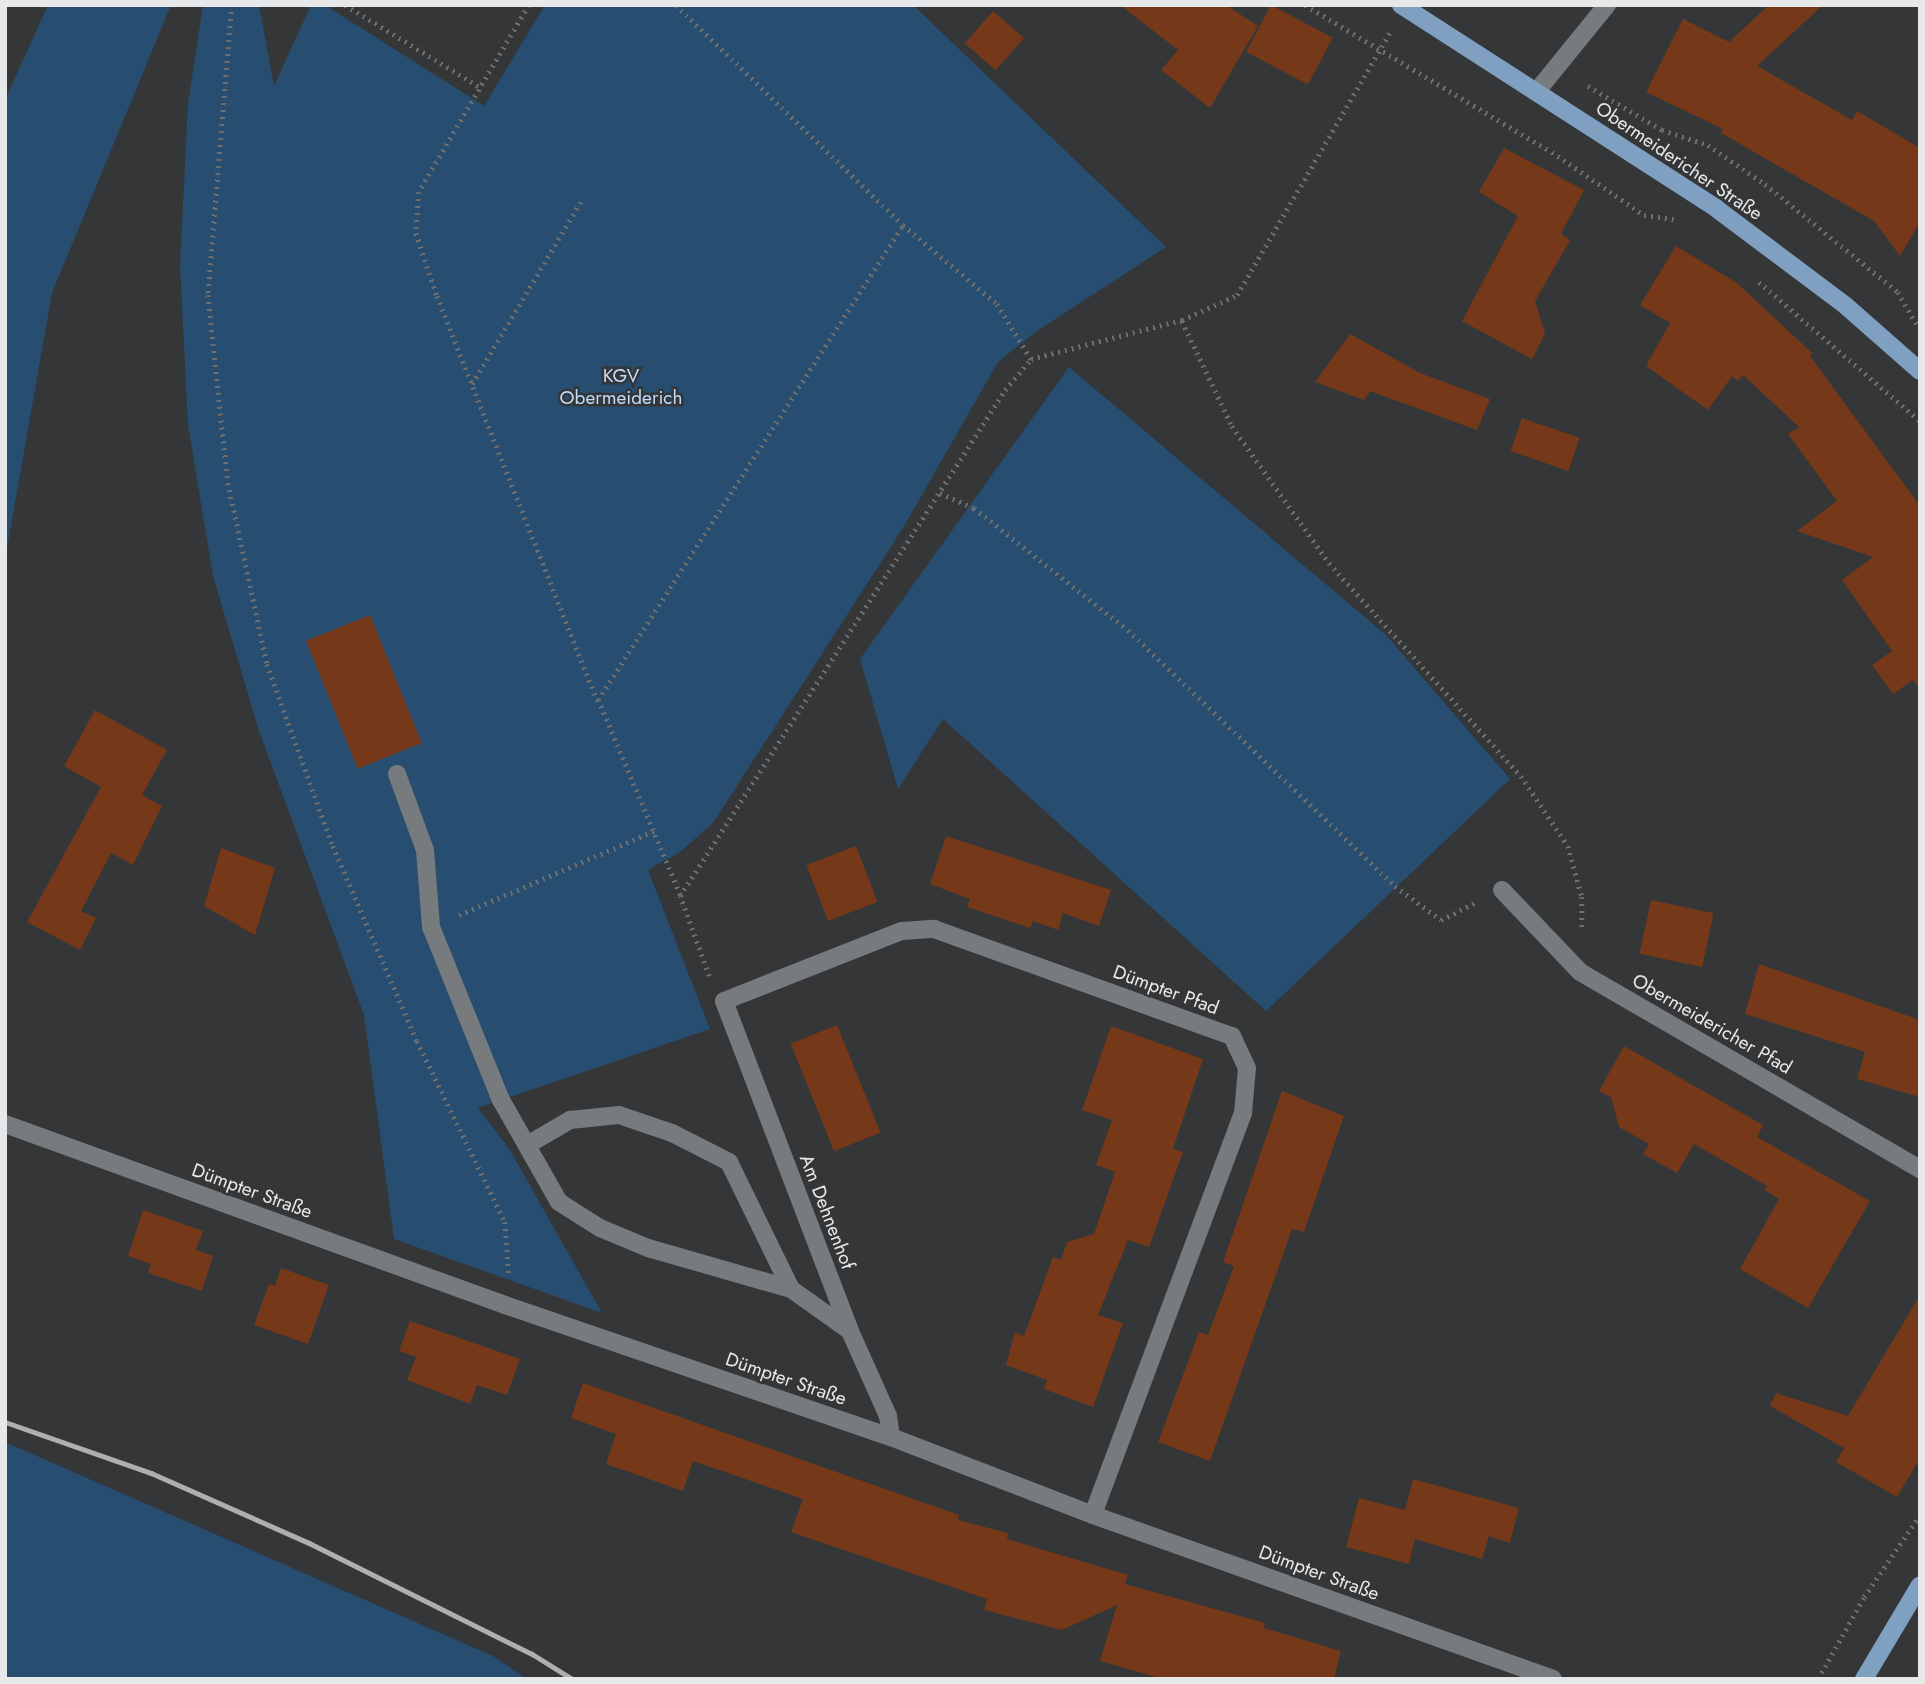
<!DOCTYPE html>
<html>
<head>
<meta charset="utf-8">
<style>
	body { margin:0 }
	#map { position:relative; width:1925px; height:1684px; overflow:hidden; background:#343638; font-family:Jost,sans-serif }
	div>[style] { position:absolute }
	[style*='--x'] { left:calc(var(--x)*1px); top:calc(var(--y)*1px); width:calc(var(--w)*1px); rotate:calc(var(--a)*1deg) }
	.green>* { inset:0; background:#274d70 }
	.building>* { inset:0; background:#753919; transform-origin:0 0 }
	.path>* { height:4.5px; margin-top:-2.25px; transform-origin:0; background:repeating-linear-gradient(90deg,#6c6e6f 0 2px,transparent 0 7px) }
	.minor>* { height:18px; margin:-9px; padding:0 9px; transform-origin:9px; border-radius:9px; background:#787b7d }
	.major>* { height:18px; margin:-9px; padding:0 9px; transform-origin:9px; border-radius:9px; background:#7fa0c0 }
	.rail>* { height:5px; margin:-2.5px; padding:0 2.5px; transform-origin:2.5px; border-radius:2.5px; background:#adafb0 }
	span { translate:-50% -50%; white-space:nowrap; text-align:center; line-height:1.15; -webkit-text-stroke:5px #343638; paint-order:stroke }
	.street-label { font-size:19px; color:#e7e8e9 }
	.park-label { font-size:19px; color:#bfdbf8 }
	.frame { position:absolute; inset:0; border:7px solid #e7e8e9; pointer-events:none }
</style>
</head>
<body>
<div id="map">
	<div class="green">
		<i style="clip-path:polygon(48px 5px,171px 5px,52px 293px,5px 560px,5px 100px)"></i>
		<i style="clip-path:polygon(203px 5px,259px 5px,274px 86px,311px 5px,325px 5px,484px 106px,545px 5px,913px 5px,1166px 247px,1037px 331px,998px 362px,903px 528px,713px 823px,680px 852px,648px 870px,710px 1029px,478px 1108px,510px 1150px,602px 1313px,394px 1239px,364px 1015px,259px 731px,213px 576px,188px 425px,180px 266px,188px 104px)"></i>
		<i style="clip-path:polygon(1069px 367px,1386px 635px,1510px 779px,1266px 1011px,943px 719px,898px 789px,860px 659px)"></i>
		<i style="clip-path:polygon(5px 1442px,493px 1656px,527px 1679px,5px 1679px)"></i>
	</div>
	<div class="building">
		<i style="clip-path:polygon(1120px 5px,1226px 5px,1258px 26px,1210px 108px,1161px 70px,1178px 50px)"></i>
		<i style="left:1271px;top:5px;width:70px;height:53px;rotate:28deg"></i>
		<i style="clip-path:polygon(1769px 5px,1823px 5px,1757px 66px,1852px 120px,1857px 111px,1920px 148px,1920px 222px,1900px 256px,1874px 221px,1721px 133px,1723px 129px,1646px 92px,1683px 19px,1729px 42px)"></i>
		<i style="left:993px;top:11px;width:41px;height:43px;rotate:41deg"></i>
		<i style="clip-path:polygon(1504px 148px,1584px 190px,1561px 234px,1570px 240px,1535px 301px,1545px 334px,1532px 359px,1462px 321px,1518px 216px,1479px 192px)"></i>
		<i style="clip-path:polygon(1676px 246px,1737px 283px,1812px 353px,1810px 356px,1920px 506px,1920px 690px,1913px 680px,1893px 694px,1872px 665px,1892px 651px,1842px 580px,1873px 557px,1797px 531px,1837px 501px,1788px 434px,1799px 427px,1743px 375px,1738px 381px,1732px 376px,1708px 410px,1646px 366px,1670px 323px,1640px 305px)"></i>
		<i style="clip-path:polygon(1350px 334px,1420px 373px,1490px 399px,1477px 430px,1370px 391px,1364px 400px,1315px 382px)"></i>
		<i style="left:1522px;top:418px;width:61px;height:35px;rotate:19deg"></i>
		<i style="left:370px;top:615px;width:138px;height:69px;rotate:68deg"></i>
		<i style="clip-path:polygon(95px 710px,167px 750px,142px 795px,162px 806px,133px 865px,111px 853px,81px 911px,96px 918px,80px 950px,27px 922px,101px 787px,64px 766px)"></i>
		<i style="clip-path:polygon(946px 836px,1111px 890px,1099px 926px,1063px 913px,1058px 930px,1033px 921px,1030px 928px,967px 907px,970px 899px,930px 884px)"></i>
		<i style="left:856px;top:846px;width:60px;height:53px;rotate:69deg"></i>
		<i style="clip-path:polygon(221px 848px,275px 868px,255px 935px,204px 906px)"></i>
		<i style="left:1651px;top:900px;width:64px;height:55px;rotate:12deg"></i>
		<i style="clip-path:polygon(1759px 964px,1920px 1020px,1920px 1097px,1857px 1079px,1865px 1052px,1745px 1014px)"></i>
		<i style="left:837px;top:1025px;width:116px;height:50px;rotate:68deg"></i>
		<i style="clip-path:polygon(1111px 1026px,1203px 1059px,1173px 1149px,1183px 1152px,1149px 1247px,1128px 1240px,1098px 1315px,1123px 1323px,1093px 1407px,1044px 1389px,1047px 1380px,1006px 1365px,1015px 1332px,1024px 1336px,1053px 1257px,1061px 1260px,1067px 1242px,1094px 1234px,1115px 1172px,1096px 1165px,1112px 1120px,1082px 1110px)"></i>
		<i style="clip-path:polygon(1624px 1046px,1763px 1125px,1757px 1137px,1870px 1201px,1808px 1308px,1740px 1269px,1779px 1199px,1765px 1190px,1767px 1186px,1694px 1144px,1677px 1173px,1643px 1154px,1649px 1144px,1619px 1127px,1611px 1097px,1599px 1091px)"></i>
		<i style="clip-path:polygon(1282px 1091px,1344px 1116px,1304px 1232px,1292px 1229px,1210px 1461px,1158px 1442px,1199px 1332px,1208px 1335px,1234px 1266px,1223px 1262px)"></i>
		<i style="clip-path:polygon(143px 1210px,203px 1231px,196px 1250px,213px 1256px,202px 1291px,148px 1273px,151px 1264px,128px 1256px)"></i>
		<i style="clip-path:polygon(281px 1268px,329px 1285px,308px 1344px,254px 1325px,269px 1284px,275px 1286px)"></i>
		<i style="clip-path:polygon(1920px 1295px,1920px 1458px,1897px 1497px,1836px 1462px,1844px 1448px,1770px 1406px,1776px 1393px,1848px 1416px)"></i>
		<i style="clip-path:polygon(410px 1321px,520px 1359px,507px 1395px,477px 1385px,470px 1404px,407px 1380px,416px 1357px,399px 1351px)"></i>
		<i style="clip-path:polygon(583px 1383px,959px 1515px,958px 1520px,1008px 1533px,1007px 1539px,1128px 1575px,1125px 1584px,1265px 1623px,1264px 1628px,1341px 1651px,1334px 1679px,1163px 1679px,1100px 1661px,1117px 1605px,1062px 1630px,984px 1610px,987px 1599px,791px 1532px,803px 1499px,693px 1461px,683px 1491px,606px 1464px,616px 1434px,571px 1418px)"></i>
		<i style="clip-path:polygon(1413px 1479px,1519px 1508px,1510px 1543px,1489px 1536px,1482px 1559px,1415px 1539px,1409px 1564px,1346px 1547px,1359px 1498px,1405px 1510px)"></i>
	</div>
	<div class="path">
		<i style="--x:232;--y:5;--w:291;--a:94.7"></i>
		<i style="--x:208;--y:295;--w:189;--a:83.9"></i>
		<i style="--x:228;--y:483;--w:185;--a:77.8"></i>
		<i style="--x:267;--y:664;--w:194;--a:70.1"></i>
		<i style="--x:333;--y:846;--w:212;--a:66.7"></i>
		<i style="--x:417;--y:1041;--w:201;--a:64.1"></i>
		<i style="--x:505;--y:1222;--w:53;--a:85.7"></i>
		<i style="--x:345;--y:5;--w:158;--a:31.3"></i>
		<i style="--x:529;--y:5;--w:217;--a:120.5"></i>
		<i style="--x:419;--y:192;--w:41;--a:94.2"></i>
		<i style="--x:416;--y:233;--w:66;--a:71.6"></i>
		<i style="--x:437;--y:296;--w:435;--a:68.4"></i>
		<i style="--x:676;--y:5;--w:316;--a:44.1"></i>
		<i style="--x:903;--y:225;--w:123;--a:40"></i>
		<i style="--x:997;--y:304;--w:65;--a:58.3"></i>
		<i style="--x:1305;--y:5;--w:287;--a:30.8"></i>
		<i style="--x:1552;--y:152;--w:112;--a:34.4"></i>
		<i style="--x:1644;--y:215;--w:30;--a:8"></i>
		<i style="--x:1588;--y:86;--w:86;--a:30.7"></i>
		<i style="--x:1662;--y:130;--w:48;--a:18.1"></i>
		<i style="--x:1708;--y:145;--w:69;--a:34.4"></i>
		<i style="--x:1765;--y:184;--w:171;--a:39.1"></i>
		<i style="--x:1898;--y:292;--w:39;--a:60"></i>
		<i style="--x:1759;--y:282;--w:213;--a:40.8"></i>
		<i style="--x:1182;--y:321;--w:116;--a:64.5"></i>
		<i style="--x:1232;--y:426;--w:168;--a:54.7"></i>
		<i style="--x:1329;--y:563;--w:287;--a:48"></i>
		<i style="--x:1521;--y:776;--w:84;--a:56.1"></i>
		<i style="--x:1568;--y:846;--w:53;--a:74.6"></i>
		<i style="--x:1582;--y:897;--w:32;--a:90"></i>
		<i style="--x:472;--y:384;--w:213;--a:-59.2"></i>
		<i style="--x:940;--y:493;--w:37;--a:24"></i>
		<i style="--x:974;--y:508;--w:196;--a:38.4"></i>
		<i style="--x:1128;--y:630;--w:370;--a:43.8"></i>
		<i style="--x:1395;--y:886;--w:57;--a:36.5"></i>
		<i style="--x:1441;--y:920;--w:39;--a:-27"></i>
		<i style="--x:680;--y:895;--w:212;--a:-112.8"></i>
		<i style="--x:598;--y:700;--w:564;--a:-57.3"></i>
		<i style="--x:459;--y:915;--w:212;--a:-23.3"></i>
		<i style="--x:709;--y:976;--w:85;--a:-109.9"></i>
		<i style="--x:680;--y:896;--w:601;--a:-57.29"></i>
		<i style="--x:1005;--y:390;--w:40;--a:-50"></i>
		<i style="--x:1031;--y:359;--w:156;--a:-14.5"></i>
		<i style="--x:1182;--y:320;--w:60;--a:-24.4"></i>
		<i style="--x:1237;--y:295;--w:304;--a:-59.8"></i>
		<i style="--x:1818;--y:1679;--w:94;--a:-60.7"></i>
		<i style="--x:1864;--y:1597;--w:99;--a:-55.7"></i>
		<i style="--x:1918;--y:1679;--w:4;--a:-56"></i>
	</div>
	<div class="minor">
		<i style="--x:1537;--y:91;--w:111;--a:-50.9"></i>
		<i style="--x:397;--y:774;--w:81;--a:69.8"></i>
		<i style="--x:425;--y:850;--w:77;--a:85.5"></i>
		<i style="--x:431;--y:927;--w:187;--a:68"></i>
		<i style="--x:501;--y:1100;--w:117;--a:60.4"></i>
		<i style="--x:559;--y:1202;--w:49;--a:32.4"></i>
		<i style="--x:600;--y:1228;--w:52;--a:22.6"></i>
		<i style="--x:648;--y:1248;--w:149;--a:16"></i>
		<i style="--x:1502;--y:890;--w:113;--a:46.4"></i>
		<i style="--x:1580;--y:972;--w:393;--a:30.1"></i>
		<i style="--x:5;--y:1124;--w:532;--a:19.9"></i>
		<i style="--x:505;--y:1305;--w:408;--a:18.9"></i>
		<i style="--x:891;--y:1437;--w:217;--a:21.1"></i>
		<i style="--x:1093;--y:1515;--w:488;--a:19.6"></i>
		<i style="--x:529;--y:1144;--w:48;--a:-30.3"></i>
		<i style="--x:570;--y:1120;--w:49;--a:-5.8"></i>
		<i style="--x:619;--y:1115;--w:56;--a:18.8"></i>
		<i style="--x:672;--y:1133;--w:64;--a:27"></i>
		<i style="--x:729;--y:1162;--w:141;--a:64"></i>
		<i style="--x:791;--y:1289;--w:72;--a:35.4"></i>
		<i style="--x:891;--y:1437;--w:21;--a:-98"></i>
		<i style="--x:888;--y:1416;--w:93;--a:-114.1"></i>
		<i style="--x:850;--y:1331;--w:353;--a:-110.9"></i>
		<i style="--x:724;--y:1001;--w:191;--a:-21.5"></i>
		<i style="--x:902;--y:931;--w:32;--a:-4"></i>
		<i style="--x:934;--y:929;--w:317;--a:19.8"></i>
		<i style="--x:1232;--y:1036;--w:35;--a:65"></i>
		<i style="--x:1247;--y:1068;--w:45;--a:95.1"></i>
		<i style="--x:1243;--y:1113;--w:429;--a:110.5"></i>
	</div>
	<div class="major">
		<i style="--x:1401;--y:5;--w:376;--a:32.8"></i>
		<i style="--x:1717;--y:209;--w:161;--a:36.9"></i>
		<i style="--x:1846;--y:306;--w:98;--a:41.3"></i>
		<i style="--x:1864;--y:1679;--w:109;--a:-59.2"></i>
	</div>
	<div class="rail">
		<i style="--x:5;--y:1422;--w:155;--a:19.3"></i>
		<i style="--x:151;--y:1473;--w:173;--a:23.9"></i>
		<i style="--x:309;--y:1543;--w:249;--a:26.5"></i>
		<i style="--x:532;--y:1654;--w:47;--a:32"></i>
	</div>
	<div class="street-label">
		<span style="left:1679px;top:161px;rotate:34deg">Obermeidericher Straße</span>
		<span style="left:1166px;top:990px;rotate:20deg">Dümpter Pfad</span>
		<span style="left:1712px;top:1024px;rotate:30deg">Obermeidericher Pfad</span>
		<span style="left:252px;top:1191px;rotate:20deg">Dümpter Straße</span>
		<span style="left:827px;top:1212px;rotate:69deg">Am Dehnenhof</span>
		<span style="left:786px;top:1379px;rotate:19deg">Dümpter Straße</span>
		<span style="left:1319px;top:1573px;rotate:20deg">Dümpter Straße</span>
	</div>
	<div class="park-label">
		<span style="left:621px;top:387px">KGV<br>Obermeiderich</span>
	</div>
	<div class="frame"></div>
</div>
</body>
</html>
